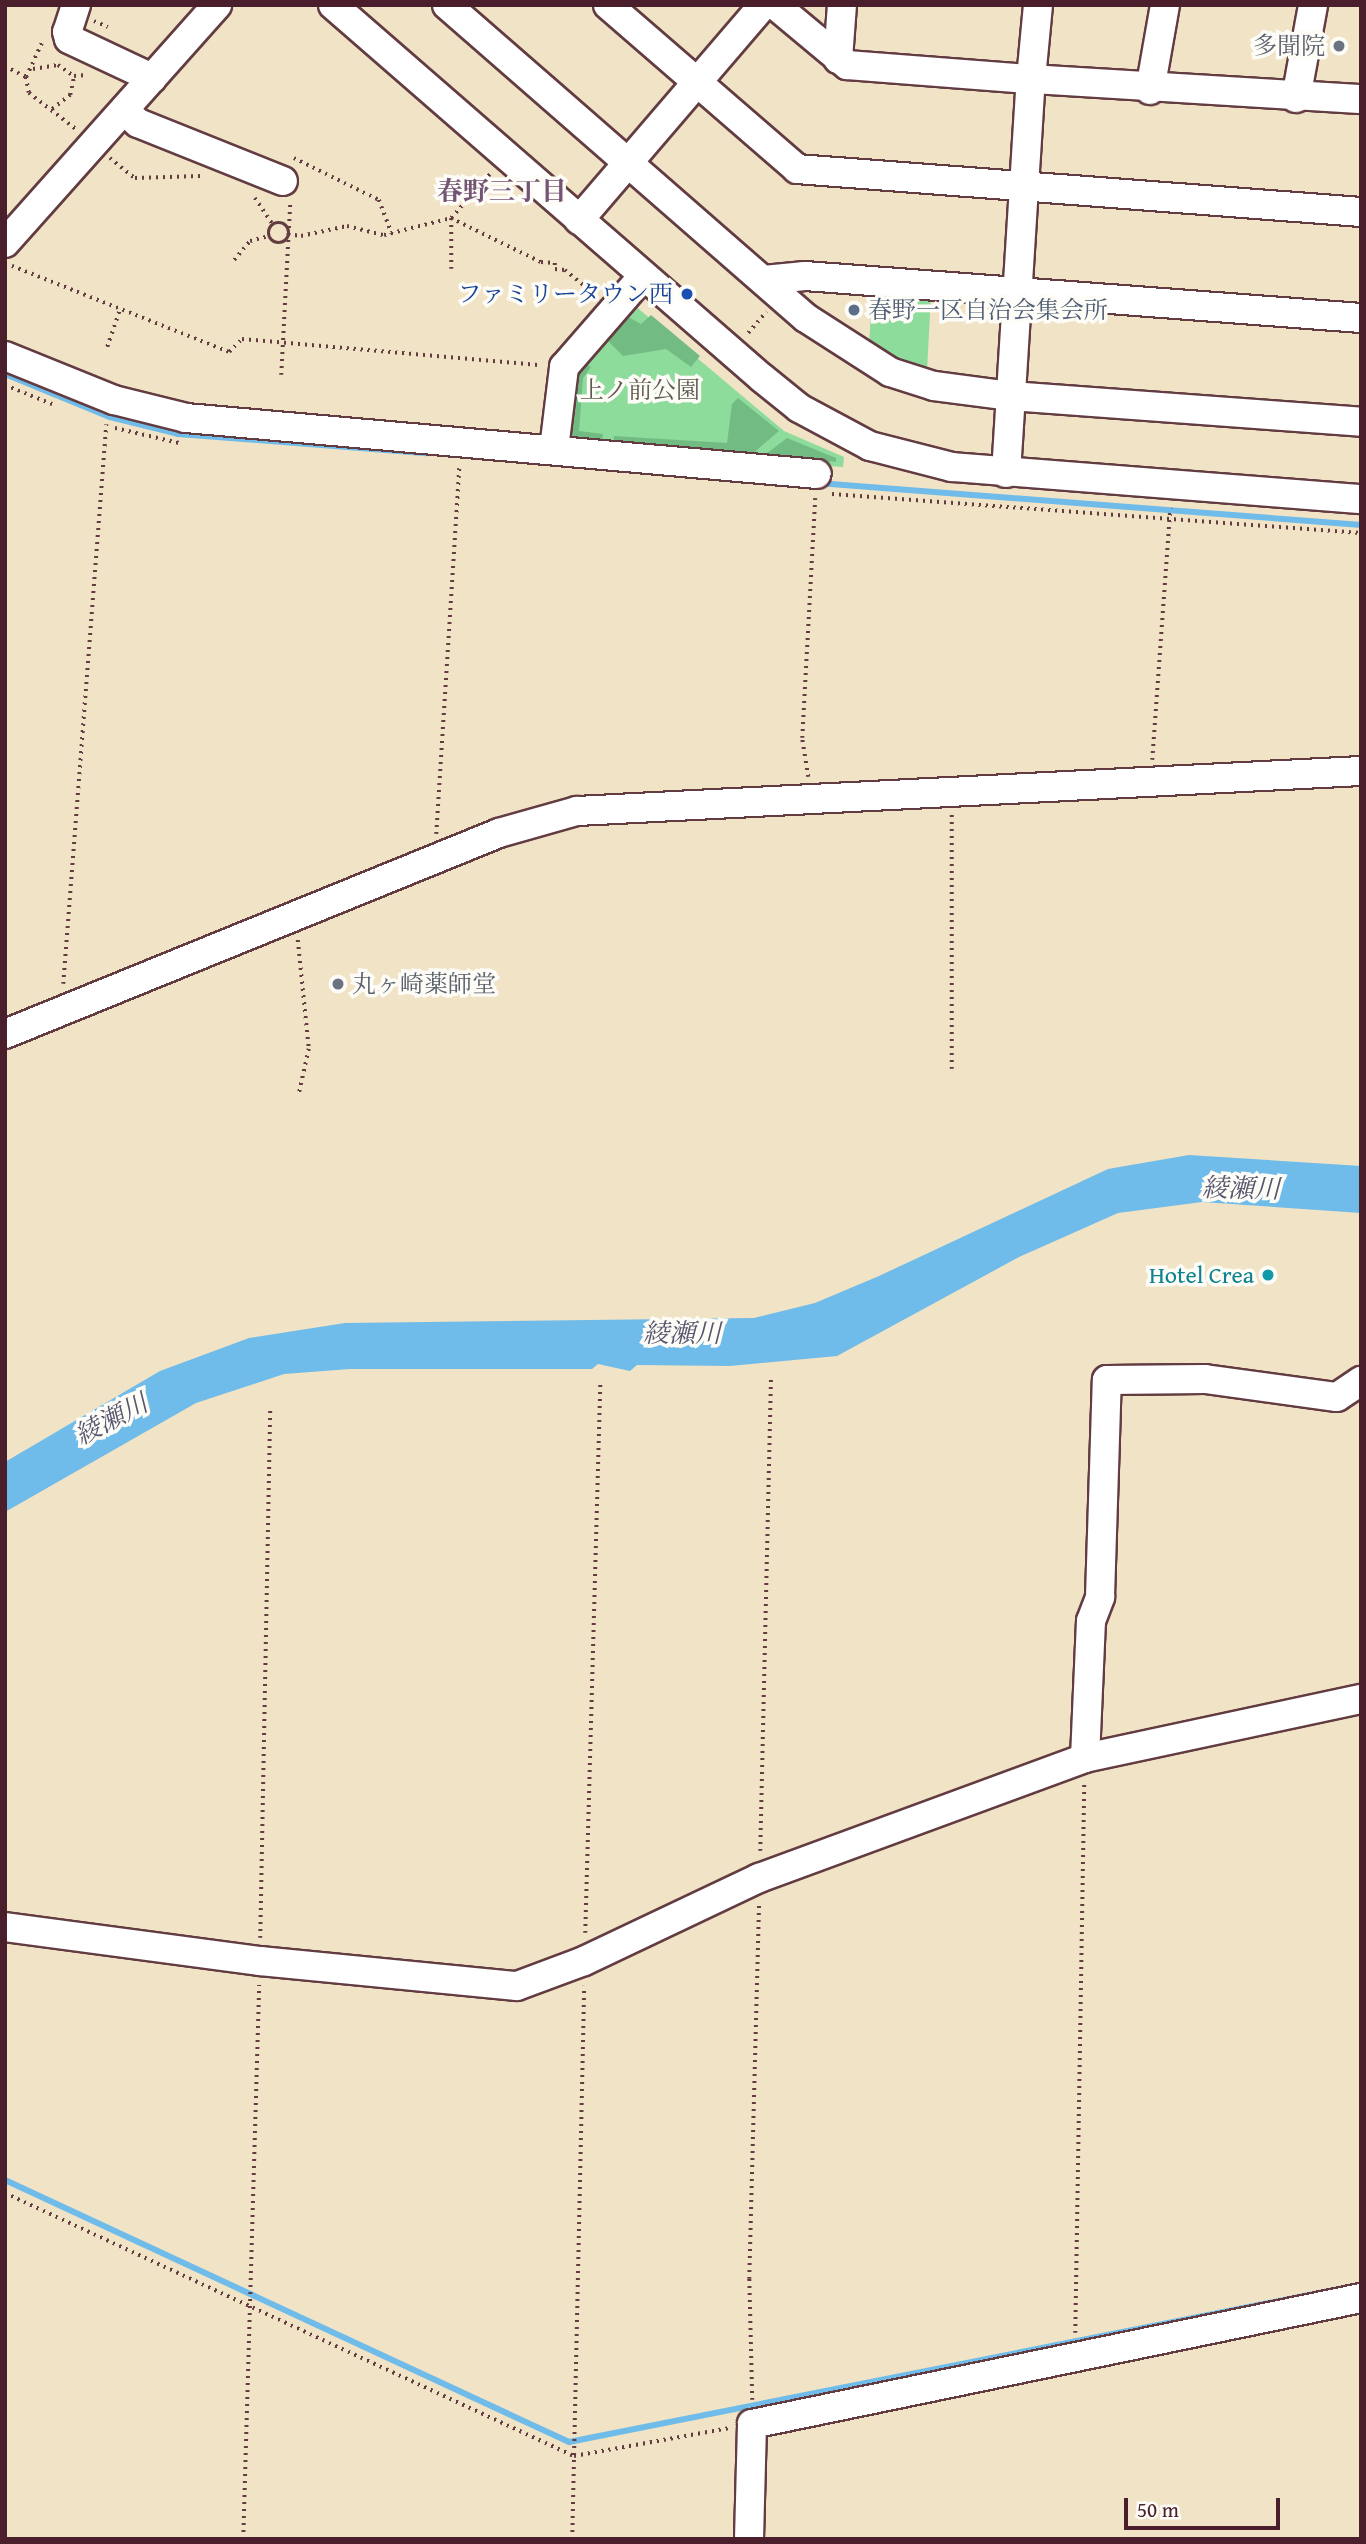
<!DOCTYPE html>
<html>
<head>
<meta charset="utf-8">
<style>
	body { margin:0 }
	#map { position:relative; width:1366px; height:2544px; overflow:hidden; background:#f0e3c6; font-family:"Gentium Book Plus","Noto Serif JP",serif }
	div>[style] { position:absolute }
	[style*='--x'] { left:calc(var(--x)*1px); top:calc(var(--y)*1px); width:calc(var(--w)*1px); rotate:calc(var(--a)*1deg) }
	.green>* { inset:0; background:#8ddc9b }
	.forest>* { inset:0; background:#72bc83 }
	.water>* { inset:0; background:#6fbbe9 }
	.stream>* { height:6px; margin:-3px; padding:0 3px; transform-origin:3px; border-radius:3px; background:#6fbbe9 }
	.path>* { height:3.5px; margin-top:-1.75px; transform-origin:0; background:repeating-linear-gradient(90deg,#633c42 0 2px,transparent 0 7px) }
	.path>.ring { margin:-1.75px; padding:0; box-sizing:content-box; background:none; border:3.5px solid #633c42; border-radius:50% }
	.roads { filter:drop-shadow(2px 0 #633c42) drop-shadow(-2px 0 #633c42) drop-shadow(0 2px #633c42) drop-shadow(0 -2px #633c42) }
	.minor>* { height:28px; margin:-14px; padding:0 14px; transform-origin:14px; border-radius:14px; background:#fff }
	.dots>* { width:19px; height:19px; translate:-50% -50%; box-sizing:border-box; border:4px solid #fdfcf7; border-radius:50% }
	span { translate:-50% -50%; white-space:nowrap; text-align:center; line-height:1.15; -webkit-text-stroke:7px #fdfcf7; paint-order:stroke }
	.worship-label { font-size:24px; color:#5b616d }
	.right { translate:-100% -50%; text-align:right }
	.left { translate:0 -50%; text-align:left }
	.transit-label { font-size:24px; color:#164399 }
	.service-label { font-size:24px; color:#4e5e75 }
	.park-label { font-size:24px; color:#5e584d }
	.culture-label { font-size:24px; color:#0d838f }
	.neighbourhood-label { font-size:26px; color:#745475; font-weight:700 }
	.water-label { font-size:26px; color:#57566e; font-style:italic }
	.frame { position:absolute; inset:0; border:7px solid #4a1f2b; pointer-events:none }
	.scale { position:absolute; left:1124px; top:2498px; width:156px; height:32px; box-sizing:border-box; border:4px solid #4a1f2b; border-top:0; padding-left:9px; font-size:21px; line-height:24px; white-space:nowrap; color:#4a1f2b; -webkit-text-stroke:5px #fdfcf7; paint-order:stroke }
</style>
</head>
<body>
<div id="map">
	<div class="green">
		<i style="clip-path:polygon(872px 291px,931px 295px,927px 371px,896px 363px,869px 348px)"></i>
		<i style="clip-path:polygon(634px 305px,784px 431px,844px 457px,843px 467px,574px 448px,572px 373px)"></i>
	</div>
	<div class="forest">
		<i style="clip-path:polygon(623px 314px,641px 324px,651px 315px,700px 356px,691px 367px,666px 349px,623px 356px,602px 335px)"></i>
		<i style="clip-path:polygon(581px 360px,591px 367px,583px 378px,579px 431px,603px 434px,602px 442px,563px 439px,568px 374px)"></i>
		<i style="clip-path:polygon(738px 398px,779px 431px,751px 455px,613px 447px,614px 436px,727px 443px,732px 404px)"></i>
		<i style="clip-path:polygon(787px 438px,836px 458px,836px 462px,766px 454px)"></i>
	</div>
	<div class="water">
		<i style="clip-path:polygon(1189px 1155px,1361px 1166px,1361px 1213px,1202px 1202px,1118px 1213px,1019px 1257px,837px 1356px,730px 1366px,637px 1365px,630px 1371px,598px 1364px,592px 1369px,350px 1369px,284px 1374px,196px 1403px,5px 1512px,5px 1462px,160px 1371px,249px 1338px,345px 1323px,754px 1318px,815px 1303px,879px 1276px,1108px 1169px)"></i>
	</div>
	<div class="stream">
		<i style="--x:5;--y:374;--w:113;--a:22.3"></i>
		<i style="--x:110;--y:417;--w:70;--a:14"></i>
		<i style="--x:178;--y:434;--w:250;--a:4.4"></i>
		<i style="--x:818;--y:483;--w:545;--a:4.42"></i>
		<i style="--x:5;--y:2180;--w:622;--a:24.92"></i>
		<i style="--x:569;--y:2442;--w:805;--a:-11.24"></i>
	</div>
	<div class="path">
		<i style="--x:94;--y:21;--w:15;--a:23"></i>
		<i style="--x:5;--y:66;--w:24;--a:28"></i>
		<i style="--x:26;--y:77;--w:16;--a:79"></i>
		<i style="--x:29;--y:93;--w:59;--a:37.5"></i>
		<i style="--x:33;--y:69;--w:25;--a:-9"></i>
		<i style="--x:58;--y:65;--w:19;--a:35"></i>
		<i style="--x:26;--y:77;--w:41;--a:-65.3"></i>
		<i style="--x:52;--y:109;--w:23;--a:-38"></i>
		<i style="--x:70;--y:95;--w:19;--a:-78"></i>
		<i style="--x:74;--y:76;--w:12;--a:-5"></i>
		<i style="--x:110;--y:158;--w:32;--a:39"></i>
		<i style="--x:135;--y:178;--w:65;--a:-1.8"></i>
		<i style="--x:294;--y:158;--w:95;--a:26.3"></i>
		<i style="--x:379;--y:200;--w:36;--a:69"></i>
		<i style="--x:255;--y:198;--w:32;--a:56"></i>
		<i class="ring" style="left:269px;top:223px;width:16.5px;height:16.5px"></i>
		<i style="--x:288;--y:234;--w:13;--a:9"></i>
		<i style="--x:301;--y:236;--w:47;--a:-12.3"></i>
		<i style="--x:347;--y:226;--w:38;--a:14"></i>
		<i style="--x:384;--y:235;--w:69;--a:-14.2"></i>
		<i style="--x:451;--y:218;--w:100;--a:26.1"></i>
		<i style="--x:541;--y:262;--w:14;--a:4"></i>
		<i style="--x:555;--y:263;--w:6;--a:90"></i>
		<i style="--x:555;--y:269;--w:10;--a:6"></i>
		<i style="--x:565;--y:270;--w:35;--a:39"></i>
		<i style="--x:234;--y:260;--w:25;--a:-50"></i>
		<i style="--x:250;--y:241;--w:20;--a:-15"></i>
		<i style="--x:12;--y:266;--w:233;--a:21.6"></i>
		<i style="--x:229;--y:352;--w:18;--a:-45"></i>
		<i style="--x:242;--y:339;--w:300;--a:5"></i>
		<i style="--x:451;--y:269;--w:51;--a:-90"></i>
		<i style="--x:451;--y:218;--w:59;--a:-48.4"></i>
		<i style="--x:748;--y:333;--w:28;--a:-49"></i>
		<i style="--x:107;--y:347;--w:39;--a:-71"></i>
		<i style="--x:281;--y:375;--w:171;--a:-87"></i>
		<i style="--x:5;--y:385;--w:51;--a:22"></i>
		<i style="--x:115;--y:428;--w:66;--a:13.2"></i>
		<i style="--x:832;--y:494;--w:530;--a:4.22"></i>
		<i style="--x:1152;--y:760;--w:252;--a:-85.9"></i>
		<i style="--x:808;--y:777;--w:39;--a:-99"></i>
		<i style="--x:802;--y:738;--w:240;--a:-86.9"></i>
		<i style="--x:952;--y:815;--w:254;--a:90"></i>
		<i style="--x:436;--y:834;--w:370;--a:-86.4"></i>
		<i style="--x:298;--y:940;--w:110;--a:84.2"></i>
		<i style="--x:309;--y:1049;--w:46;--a:102.5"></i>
		<i style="--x:63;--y:984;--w:561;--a:-85.6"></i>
		<i style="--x:760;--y:1851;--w:474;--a:-88.7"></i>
		<i style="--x:585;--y:1933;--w:548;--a:-88.43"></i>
		<i style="--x:260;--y:1938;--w:531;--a:-88.92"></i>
		<i style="--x:5;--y:2193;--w:627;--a:24.81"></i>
		<i style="--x:574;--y:2456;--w:158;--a:-10.2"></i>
		<i style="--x:1075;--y:2333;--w:548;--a:-89.06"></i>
		<i style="--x:752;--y:2400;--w:121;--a:-91.4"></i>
		<i style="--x:749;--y:2279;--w:375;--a:-88.5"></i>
		<i style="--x:243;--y:2539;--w:554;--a:-88.35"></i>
		<i style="--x:572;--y:2539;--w:553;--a:-88.76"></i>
	</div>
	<div class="roads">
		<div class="minor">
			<i style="--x:76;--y:5;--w:28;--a:108"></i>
			<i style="--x:67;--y:32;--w:7;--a:74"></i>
			<i style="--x:69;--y:39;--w:92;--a:25.2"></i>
			<i style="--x:333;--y:5;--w:568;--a:41.01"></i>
			<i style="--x:762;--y:378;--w:48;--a:39"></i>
			<i style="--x:799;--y:408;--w:81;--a:28.2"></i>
			<i style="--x:870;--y:446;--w:85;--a:14.4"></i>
			<i style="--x:952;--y:467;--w:410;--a:4.5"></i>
			<i style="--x:447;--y:5;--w:476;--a:41.1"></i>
			<i style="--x:806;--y:318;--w:100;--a:32.7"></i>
			<i style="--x:890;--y:372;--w:46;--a:17.7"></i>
			<i style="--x:934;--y:386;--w:78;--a:7.4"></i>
			<i style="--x:1011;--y:396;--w:351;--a:4.2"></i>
			<i style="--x:608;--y:5;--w:250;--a:40.9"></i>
			<i style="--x:797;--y:169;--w:566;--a:4.36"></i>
			<i style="--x:775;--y:5;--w:94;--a:39.8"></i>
			<i style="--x:847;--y:65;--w:185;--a:4.4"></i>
			<i style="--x:1031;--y:79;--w:74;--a:-84.6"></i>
			<i style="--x:838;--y:59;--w:54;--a:-85.8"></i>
			<i style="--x:1150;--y:90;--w:86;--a:-80"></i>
			<i style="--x:1296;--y:98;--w:95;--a:-79.6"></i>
			<i style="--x:124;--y:110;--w:19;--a:43"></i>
			<i style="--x:138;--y:123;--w:156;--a:21.8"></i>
			<i style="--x:579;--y:220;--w:283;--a:-49.4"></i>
			<i style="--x:5;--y:243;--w:319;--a:-48.3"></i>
			<i style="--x:764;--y:280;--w:41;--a:-5.6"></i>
			<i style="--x:805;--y:276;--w:558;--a:4.32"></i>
			<i style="--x:5;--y:356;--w:118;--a:22"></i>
			<i style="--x:114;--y:400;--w:74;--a:14"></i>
			<i style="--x:186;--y:418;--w:633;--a:5.07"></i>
			<i style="--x:554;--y:449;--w:83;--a:-83"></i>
			<i style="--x:564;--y:367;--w:121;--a:-49"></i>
			<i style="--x:1006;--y:473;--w:395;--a:-86.4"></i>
			<i style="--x:1031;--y:79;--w:331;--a:3.5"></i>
			<i style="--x:5;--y:1034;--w:533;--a:-22.14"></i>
			<i style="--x:499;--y:833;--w:81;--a:-15.8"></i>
			<i style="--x:577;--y:811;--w:785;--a:-2.92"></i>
			<i style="--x:1085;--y:1758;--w:137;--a:-87.5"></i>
			<i style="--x:1091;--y:1621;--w:26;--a:-69"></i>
			<i style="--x:1100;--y:1597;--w:217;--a:-88.2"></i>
			<i style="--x:1107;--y:1380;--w:98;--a:-0.6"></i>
			<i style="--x:1205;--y:1379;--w:133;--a:7.8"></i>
			<i style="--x:1337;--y:1397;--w:29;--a:-34"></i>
			<i style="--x:5;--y:1927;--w:257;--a:7.6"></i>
			<i style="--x:260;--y:1961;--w:258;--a:5.6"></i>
			<i style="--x:517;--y:1986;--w:72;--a:-20.5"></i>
			<i style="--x:584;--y:1961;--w:194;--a:-25.4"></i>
			<i style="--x:759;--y:1878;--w:347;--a:-20.2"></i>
			<i style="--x:1085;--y:1758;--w:282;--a:-12.1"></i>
			<i style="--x:749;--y:2539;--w:115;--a:-88.5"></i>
			<i style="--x:752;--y:2424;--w:622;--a:-11.69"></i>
		</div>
	</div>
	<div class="dots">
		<i style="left:1339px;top:46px;background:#6b7280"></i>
		<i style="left:687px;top:294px;background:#1a4fb4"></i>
		<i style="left:854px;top:310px;background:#5c6f8a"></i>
		<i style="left:338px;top:984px;background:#6b7280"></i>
		<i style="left:1268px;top:1275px;background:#0f9aa8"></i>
	</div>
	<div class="worship-label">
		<span class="right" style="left:1325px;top:46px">多聞院</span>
		<span class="left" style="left:352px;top:984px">丸ヶ崎薬師堂</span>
	</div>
	<div class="transit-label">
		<span class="right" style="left:673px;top:294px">ファミリータウン西</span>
	</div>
	<div class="service-label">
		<span class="left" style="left:868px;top:310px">春野一区自治会集会所</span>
	</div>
	<div class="park-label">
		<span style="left:640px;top:390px">上ノ前公園</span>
	</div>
	<div class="culture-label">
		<span class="right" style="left:1254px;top:1275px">Hotel Crea</span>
	</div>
	<div class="neighbourhood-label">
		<span style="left:502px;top:191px">春野三丁目</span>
	</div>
	<div class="water-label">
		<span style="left:1241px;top:1188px;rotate:1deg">綾瀬川</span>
		<span style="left:682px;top:1333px">綾瀬川</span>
		<span style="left:111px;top:1419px;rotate:-28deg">綾瀬川</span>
	</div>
	<div class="frame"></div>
	<div class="scale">50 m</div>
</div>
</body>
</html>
